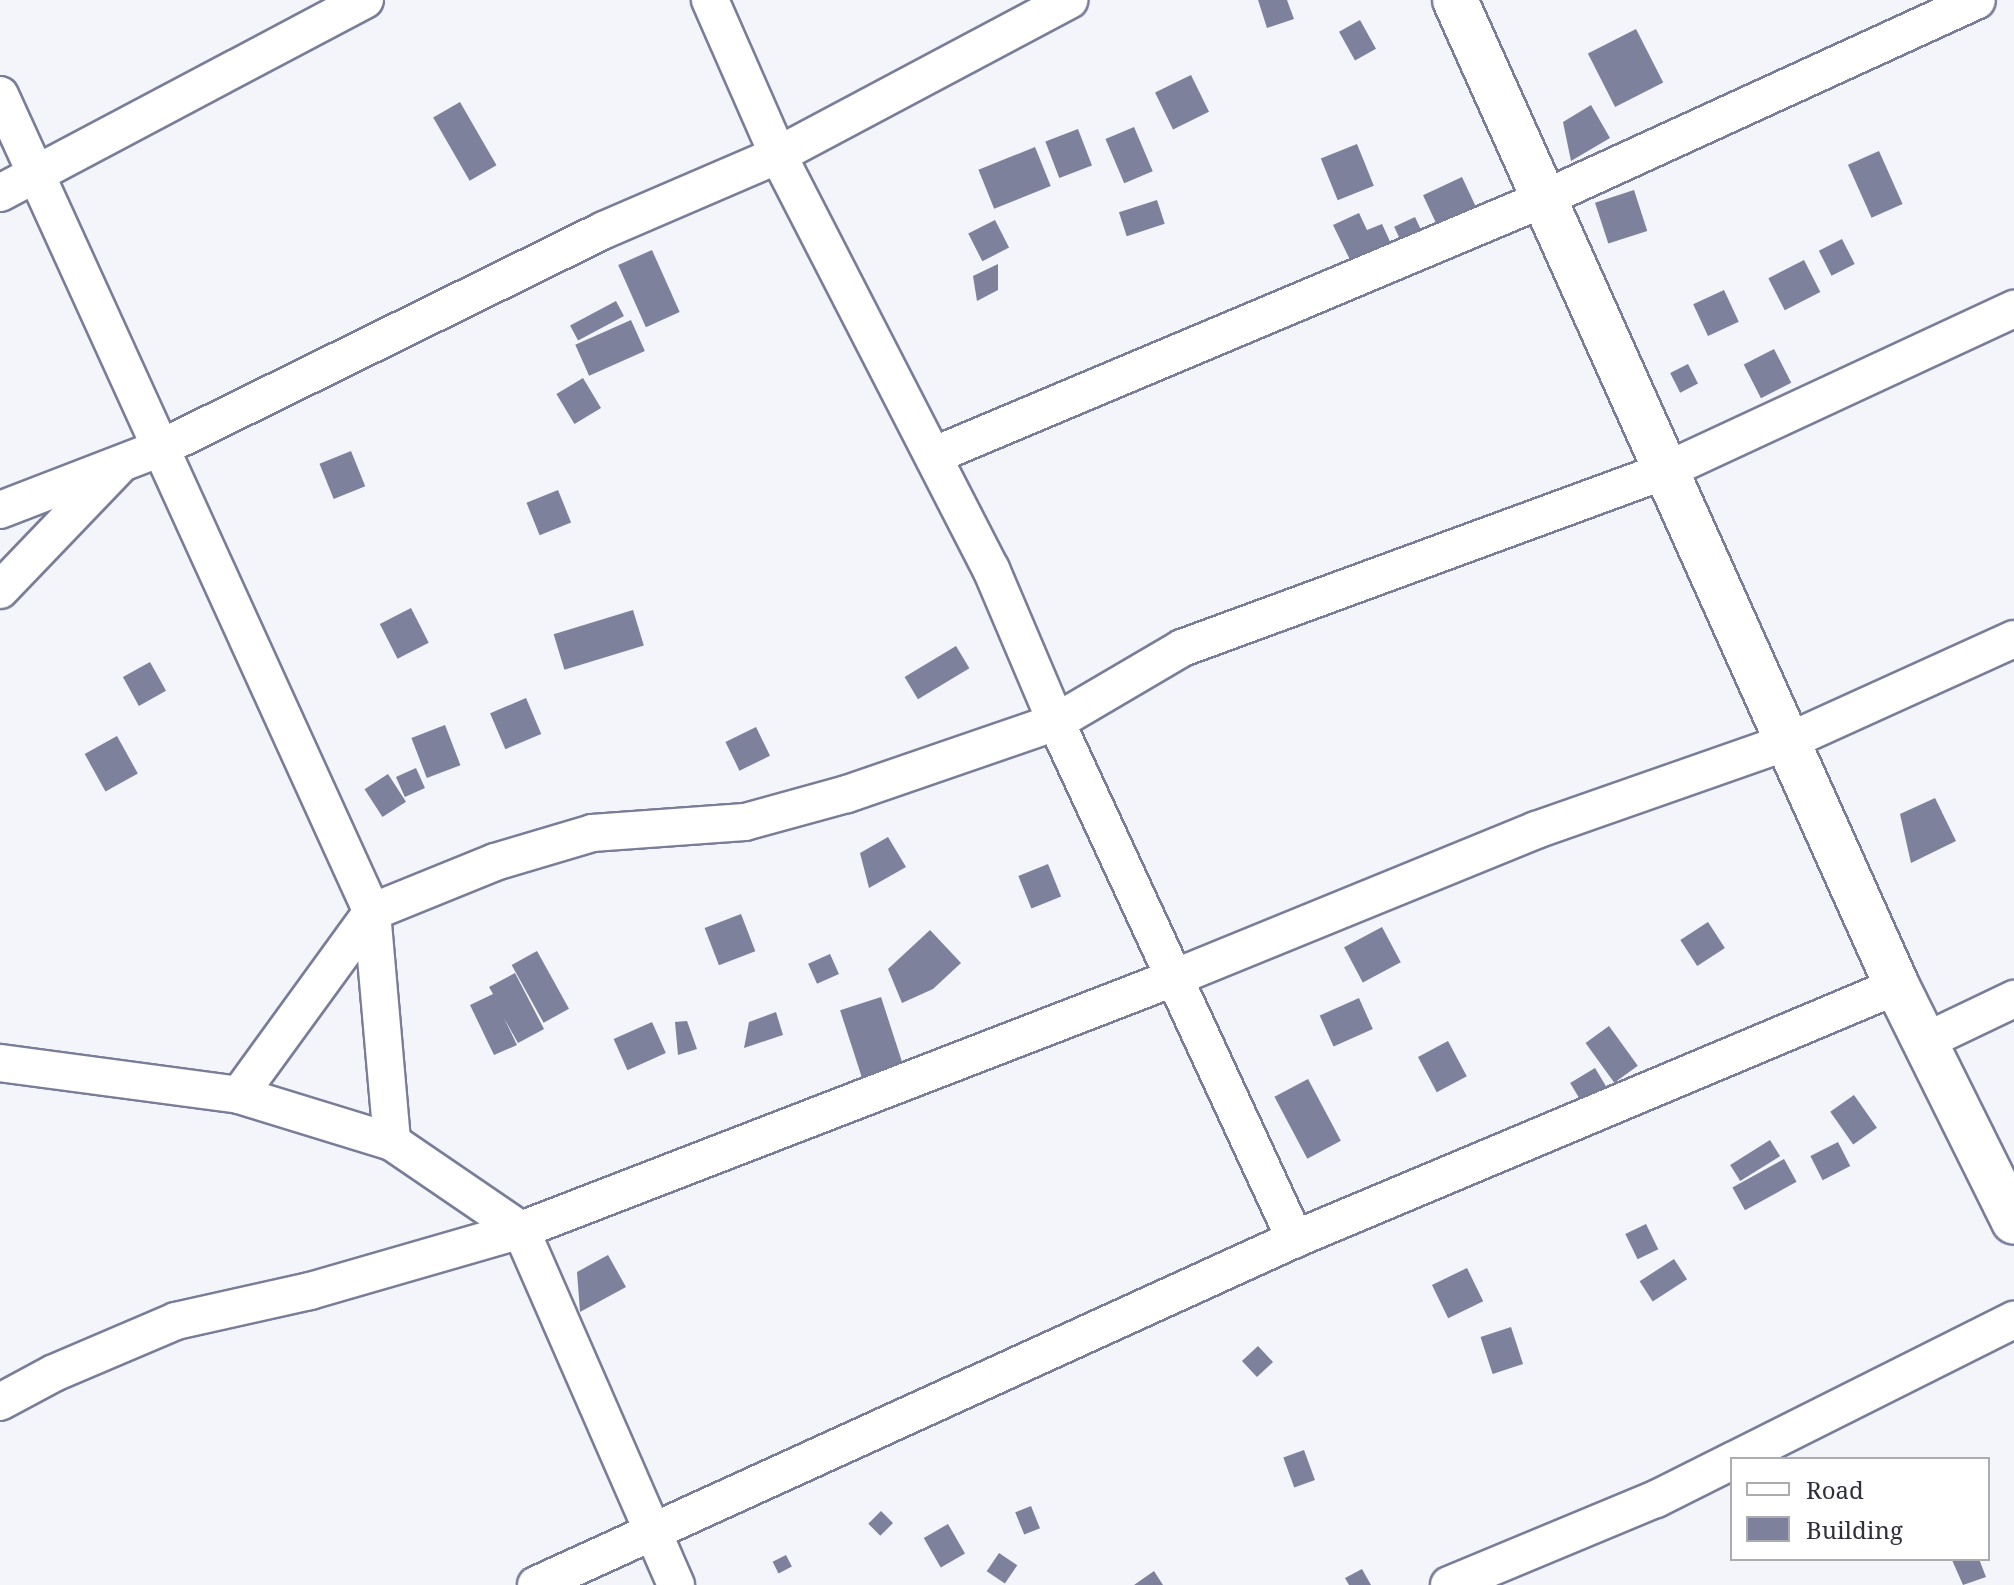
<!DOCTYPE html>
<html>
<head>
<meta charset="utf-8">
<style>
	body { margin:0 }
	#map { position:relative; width:2014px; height:1585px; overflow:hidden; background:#f4f5fb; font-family:"Noto Serif",serif }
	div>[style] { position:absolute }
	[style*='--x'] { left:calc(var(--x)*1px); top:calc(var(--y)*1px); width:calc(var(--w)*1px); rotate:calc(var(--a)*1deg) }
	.building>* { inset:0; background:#7d819c; transform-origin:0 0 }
	.roads { filter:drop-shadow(2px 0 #7a7d98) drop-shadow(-2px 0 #7a7d98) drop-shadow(0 2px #7a7d98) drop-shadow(0 -2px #7a7d98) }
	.street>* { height:36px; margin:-18px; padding:0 18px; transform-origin:18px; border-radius:18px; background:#fff }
	.secondary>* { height:44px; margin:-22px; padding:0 22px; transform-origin:22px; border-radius:22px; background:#fff }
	span { translate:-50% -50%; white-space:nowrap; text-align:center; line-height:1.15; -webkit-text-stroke:6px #fff; paint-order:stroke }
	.legend { position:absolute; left:1730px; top:1457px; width:260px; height:104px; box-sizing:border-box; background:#fff; border:2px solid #acacb1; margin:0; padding:10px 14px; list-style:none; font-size:24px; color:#2f303b }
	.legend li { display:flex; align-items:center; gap:16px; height:40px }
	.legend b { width:40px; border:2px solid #acacb1 }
</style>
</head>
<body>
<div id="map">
	<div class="building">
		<i style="clip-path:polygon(1258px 0,1287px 0,1294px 19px,1267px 28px)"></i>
		<i style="left:1360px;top:20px;width:33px;height:24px;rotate:61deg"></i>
		<i style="left:1636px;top:29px;width:60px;height:54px;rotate:63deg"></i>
		<i style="left:1191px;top:75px;width:41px;height:40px;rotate:64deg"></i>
		<i style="left:460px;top:102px;width:73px;height:31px;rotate:60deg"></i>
		<i style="clip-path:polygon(1591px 105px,1610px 138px,1571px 161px,1563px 122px)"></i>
		<i style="left:1134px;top:127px;width:48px;height:31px;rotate:67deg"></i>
		<i style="left:1078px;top:129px;width:39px;height:35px;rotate:69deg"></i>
		<i style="left:1357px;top:144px;width:45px;height:39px;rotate:68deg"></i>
		<i style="left:1035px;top:147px;width:42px;height:61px;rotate:68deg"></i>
		<i style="left:1879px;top:151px;width:58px;height:34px;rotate:66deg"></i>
		<i style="left:1462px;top:177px;width:44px;height:43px;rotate:65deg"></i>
		<i style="left:1634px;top:190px;width:43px;height:41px;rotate:72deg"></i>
		<i style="left:1157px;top:200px;width:25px;height:40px;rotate:72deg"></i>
		<i style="clip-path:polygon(1359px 213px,1367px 230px,1382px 224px,1393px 248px,1353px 266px,1333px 225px)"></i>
		<i style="left:1415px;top:217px;width:21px;height:23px;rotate:65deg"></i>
		<i style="left:995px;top:220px;width:31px;height:30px;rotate:63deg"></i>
		<i style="left:1842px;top:239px;width:28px;height:26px;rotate:63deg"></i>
		<i style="left:652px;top:250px;width:68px;height:37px;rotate:66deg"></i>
		<i style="left:1804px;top:260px;width:36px;height:40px;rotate:63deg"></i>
		<i style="clip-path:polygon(998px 264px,998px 290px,977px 301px,973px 276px)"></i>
		<i style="left:1724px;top:290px;width:35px;height:34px;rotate:65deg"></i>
		<i style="left:616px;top:301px;width:17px;height:52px;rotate:62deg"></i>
		<i style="left:631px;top:320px;width:34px;height:61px;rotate:66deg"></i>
		<i style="left:1774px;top:349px;width:38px;height:34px;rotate:63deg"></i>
		<i style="left:1688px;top:364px;width:22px;height:20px;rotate:63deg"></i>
		<i style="left:583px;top:378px;width:35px;height:31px;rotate:59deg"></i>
		<i style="left:351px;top:451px;width:38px;height:34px;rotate:68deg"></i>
		<i style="left:558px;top:490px;width:35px;height:34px;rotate:68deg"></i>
		<i style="left:411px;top:608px;width:39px;height:35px;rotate:63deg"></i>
		<i style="left:633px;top:610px;width:37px;height:83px;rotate:73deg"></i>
		<i style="left:956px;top:646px;width:26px;height:60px;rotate:59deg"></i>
		<i style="left:150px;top:662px;width:33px;height:31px;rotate:61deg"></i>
		<i style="left:526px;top:698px;width:39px;height:39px;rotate:67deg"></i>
		<i style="left:445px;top:725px;width:43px;height:36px;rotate:69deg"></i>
		<i style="left:756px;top:727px;width:32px;height:34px;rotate:64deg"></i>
		<i style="left:117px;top:736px;width:43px;height:37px;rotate:61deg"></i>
		<i style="left:416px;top:768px;width:22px;height:22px;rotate:66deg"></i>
		<i style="left:388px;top:774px;width:33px;height:28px;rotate:57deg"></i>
		<i style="clip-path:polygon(1935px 798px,1956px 841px,1911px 863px,1900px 814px)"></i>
		<i style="clip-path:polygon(888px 837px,906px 867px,869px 888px,860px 853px)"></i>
		<i style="left:1048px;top:864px;width:35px;height:32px;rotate:68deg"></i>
		<i style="left:741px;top:914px;width:40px;height:39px;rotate:69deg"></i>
		<i style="left:1708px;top:922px;width:31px;height:33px;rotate:57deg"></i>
		<i style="left:1382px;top:927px;width:40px;height:43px;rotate:62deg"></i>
		<i style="clip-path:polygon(930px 930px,961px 963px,933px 989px,902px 1003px,888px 969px)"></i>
		<i style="left:537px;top:951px;width:66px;height:29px;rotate:61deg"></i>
		<i style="left:830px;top:954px;width:22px;height:24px;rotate:66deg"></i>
		<i style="clip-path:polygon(515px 973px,544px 1029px,518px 1043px,504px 1018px,517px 1045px,494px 1055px,470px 1005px,493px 994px,489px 987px)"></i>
		<i style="left:881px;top:997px;width:74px;height:43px;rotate:72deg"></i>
		<i style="left:1359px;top:998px;width:34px;height:43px;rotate:66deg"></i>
		<i style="clip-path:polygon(776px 1012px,783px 1035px,744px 1048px,749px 1022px)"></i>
		<i style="clip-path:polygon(687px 1021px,697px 1049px,678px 1055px,675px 1022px)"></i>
		<i style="left:652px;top:1022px;width:34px;height:42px;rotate:66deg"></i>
		<i style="left:1609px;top:1026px;width:49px;height:29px;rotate:54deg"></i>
		<i style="left:1448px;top:1041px;width:40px;height:34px;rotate:62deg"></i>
		<i style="left:1595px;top:1068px;width:26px;height:29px;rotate:59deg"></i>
		<i style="left:1308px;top:1079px;width:70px;height:38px;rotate:62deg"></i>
		<i style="left:1854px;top:1095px;width:40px;height:29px;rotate:55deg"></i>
		<i style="left:1770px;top:1140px;width:19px;height:47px;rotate:58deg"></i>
		<i style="left:1838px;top:1142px;width:27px;height:31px;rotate:63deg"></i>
		<i style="left:1784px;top:1159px;width:26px;height:59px;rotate:61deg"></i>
		<i style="left:1646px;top:1224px;width:28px;height:23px;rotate:64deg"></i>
		<i style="clip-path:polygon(608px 1255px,626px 1287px,580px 1312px,577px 1272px)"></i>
		<i style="left:1674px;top:1259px;width:24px;height:41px;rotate:57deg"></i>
		<i style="left:1467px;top:1268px;width:37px;height:39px;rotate:64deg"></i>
		<i style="left:1511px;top:1327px;width:39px;height:32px;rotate:72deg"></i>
		<i style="left:1258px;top:1346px;width:22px;height:22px;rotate:47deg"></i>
		<i style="left:1304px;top:1450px;width:32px;height:22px;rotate:70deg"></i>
		<i style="left:1031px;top:1506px;width:24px;height:17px;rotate:68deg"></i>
		<i style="left:881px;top:1511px;width:17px;height:18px;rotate:45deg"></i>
		<i style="left:948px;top:1524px;width:34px;height:28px;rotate:60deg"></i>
		<i style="left:999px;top:1553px;width:22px;height:22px;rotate:34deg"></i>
		<i style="left:786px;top:1555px;width:13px;height:15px;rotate:63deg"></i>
		<i style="clip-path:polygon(1979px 1559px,1986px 1577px,1963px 1585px,1952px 1560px)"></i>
		<i style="clip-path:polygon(1362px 1569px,1371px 1585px,1349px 1585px,1345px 1578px)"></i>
		<i style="clip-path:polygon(1154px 1571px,1163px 1585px,1134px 1585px)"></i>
	</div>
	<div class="roads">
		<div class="street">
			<i style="--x:710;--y:0;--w:169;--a:66.3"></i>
			<i style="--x:778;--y:155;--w:466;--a:62.8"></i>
			<i style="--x:991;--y:569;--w:166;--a:67"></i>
			<i style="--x:1056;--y:722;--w:570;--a:65.19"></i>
			<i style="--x:0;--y:95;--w:898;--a:65.52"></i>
			<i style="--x:372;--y:912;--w:231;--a:85"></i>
			<i style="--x:392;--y:1142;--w:156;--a:34.3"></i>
			<i style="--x:521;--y:1230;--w:387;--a:66.4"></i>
			<i style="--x:0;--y:193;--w:413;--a:-27.9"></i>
			<i style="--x:935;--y:455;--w:660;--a:-22.83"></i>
			<i style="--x:1543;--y:199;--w:477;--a:-24.6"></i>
			<i style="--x:0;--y:510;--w:175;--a:-21.1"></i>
			<i style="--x:163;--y:447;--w:491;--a:-26.2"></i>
			<i style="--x:604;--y:230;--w:189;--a:-23.3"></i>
			<i style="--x:778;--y:155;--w:330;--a:-28"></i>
			<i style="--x:0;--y:590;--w:170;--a:-46.2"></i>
			<i style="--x:1926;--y:1041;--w:98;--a:-25.5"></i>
			<i style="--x:0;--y:1063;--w:241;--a:7.6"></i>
			<i style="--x:239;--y:1095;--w:160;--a:17.1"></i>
			<i style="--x:239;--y:1095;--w:226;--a:-54"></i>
			<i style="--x:372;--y:912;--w:133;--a:-22.1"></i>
			<i style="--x:495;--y:862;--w:101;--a:-16.6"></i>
			<i style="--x:592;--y:833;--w:153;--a:-4.1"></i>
			<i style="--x:745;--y:822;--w:106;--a:-15.4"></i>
			<i style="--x:847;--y:794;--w:221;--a:-19"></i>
			<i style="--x:1056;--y:722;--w:146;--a:-30.4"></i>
			<i style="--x:1182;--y:648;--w:517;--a:-20.15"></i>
			<i style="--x:1667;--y:470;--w:383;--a:-24.9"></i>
			<i style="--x:0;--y:1402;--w:61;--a:-28.2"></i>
			<i style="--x:54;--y:1373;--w:133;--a:-23.1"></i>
			<i style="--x:176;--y:1321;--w:137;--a:-12.6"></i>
			<i style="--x:310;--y:1291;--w:220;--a:-16.1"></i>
			<i style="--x:521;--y:1230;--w:702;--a:-21.12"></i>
			<i style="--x:1176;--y:977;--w:389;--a:-22.2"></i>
			<i style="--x:1536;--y:830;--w:266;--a:-19.3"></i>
			<i style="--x:1787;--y:742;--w:249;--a:-24.4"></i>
			<i style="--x:1736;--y:1459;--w:311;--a:-26.6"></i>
			<i style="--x:536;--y:1585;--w:834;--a:-24.51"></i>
			<i style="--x:1295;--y:1239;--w:653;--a:-22.8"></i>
			<i style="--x:1449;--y:1585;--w:224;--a:-22.6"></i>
			<i style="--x:1656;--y:1499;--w:85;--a:-26.6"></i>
		</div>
		<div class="secondary">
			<i style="--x:1455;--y:0;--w:1081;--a:65.85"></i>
			<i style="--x:1897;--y:986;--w:263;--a:63.6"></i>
		</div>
	</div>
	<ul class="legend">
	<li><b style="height:10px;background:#fff"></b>Road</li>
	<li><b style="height:22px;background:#7d819c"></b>Building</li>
	</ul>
</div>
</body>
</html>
